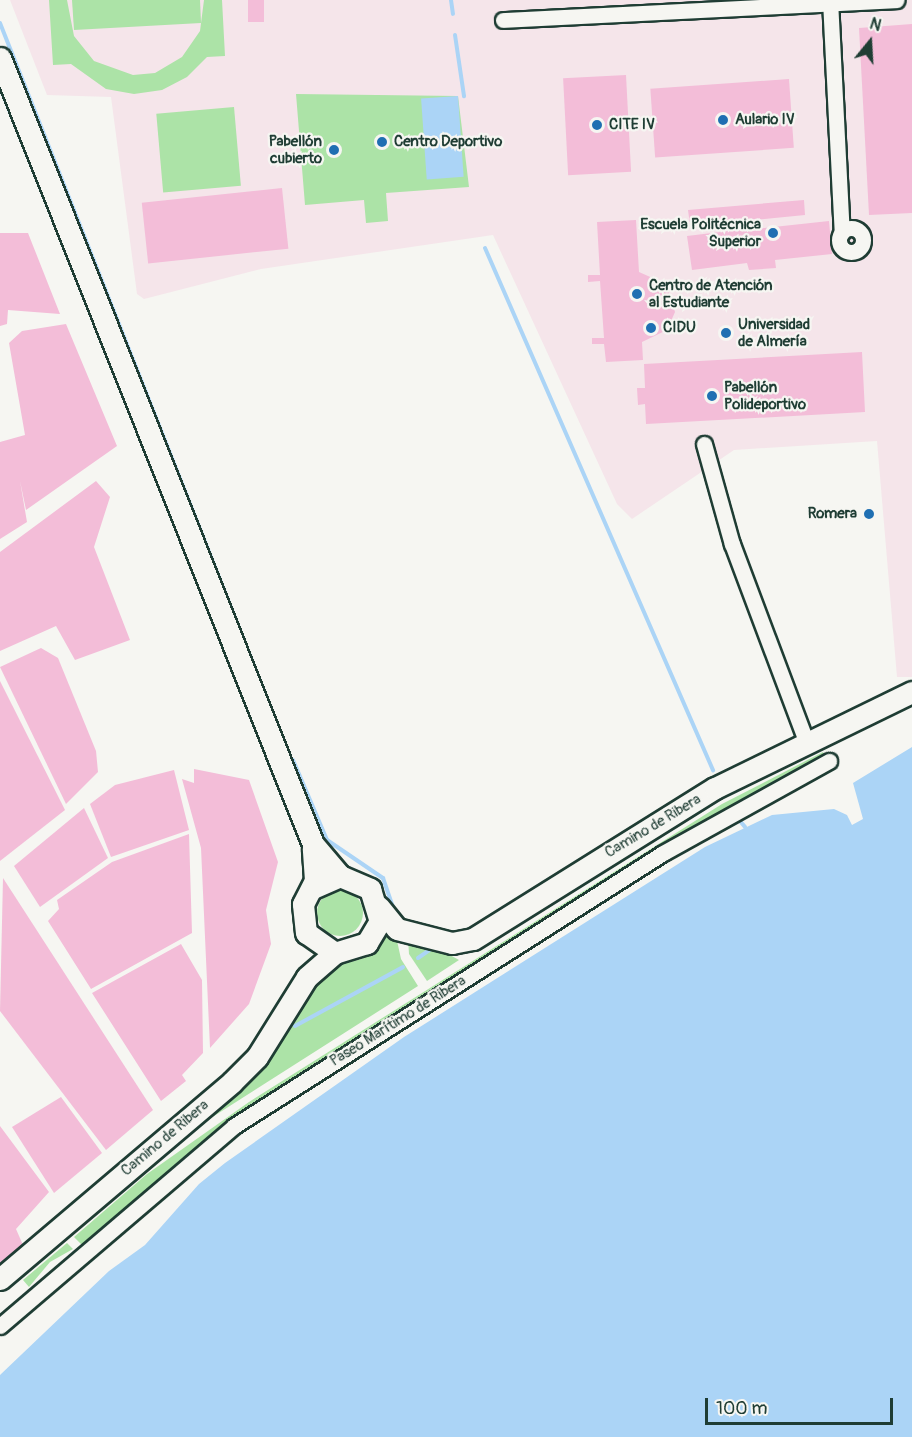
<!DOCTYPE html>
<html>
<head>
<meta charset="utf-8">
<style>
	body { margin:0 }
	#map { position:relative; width:912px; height:1437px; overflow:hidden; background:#f6f6f2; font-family:Pangolin,sans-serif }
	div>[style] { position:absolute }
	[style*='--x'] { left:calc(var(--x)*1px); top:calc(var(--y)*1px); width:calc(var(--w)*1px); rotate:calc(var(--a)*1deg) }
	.built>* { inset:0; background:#f5e5ea }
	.green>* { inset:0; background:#ace3a7; transform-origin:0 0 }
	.round { border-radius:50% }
	.water>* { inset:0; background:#abd4f6; transform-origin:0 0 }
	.stream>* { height:4px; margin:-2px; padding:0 2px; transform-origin:2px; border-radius:2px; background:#abd4f6 }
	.building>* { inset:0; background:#f3bdd8; transform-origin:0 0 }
	.roads { filter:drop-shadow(2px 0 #1f3d34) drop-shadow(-2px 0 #1f3d34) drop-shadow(0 2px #1f3d34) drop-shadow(0 -2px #1f3d34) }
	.street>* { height:15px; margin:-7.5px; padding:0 7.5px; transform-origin:7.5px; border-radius:7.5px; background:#f6f6f2 }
	.street>.ring { margin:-7.5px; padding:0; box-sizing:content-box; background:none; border:15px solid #f6f6f2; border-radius:50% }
	.secondary>* { height:21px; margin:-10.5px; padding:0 10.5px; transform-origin:10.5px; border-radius:10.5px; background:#f6f6f2 }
	.dots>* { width:16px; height:16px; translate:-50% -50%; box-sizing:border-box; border:3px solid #f6f6f2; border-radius:50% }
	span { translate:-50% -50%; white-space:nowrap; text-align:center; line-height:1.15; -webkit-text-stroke:4.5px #f6f6f2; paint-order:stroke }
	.poi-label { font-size:15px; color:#1f3d34; font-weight:700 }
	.left { translate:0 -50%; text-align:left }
	.right { translate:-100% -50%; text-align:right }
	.street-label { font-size:15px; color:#1f3d34 }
	.north { position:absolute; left:840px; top:12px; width:60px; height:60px; -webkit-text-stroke:4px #f6f6f2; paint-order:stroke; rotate:18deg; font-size:16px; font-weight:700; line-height:24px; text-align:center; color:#1f3d34 }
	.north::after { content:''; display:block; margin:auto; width:21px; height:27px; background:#1f3d34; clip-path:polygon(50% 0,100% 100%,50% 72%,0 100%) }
	.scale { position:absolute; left:705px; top:1398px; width:188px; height:27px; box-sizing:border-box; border:3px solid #1f3d34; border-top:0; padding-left:8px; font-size:18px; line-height:21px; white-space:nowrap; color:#1f3d34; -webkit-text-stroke:4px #f6f6f2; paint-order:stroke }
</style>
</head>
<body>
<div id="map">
	<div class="built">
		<i style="clip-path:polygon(10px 0,912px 0,912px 677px,897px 677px,877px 441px,734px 450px,632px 519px,617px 504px,493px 235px,261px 269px,144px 299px,137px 294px,111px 97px,47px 95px)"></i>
	</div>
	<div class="green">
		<i style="clip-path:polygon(49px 0,67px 0,74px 36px,94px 61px,133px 75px,155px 73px,182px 57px,200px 31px,204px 0,222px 0,225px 56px,207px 57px,187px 77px,162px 90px,134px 94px,106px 89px,71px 64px,53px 65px)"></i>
		<i style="clip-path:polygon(72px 0,200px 0,201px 23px,74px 30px)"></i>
		<i style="clip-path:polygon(296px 94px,458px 96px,469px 187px,386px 193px,388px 221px,366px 223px,364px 200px,305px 205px)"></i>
		<i style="left:234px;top:107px;width:79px;height:78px;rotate:85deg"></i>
		<i style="clip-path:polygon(823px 752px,825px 756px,218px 1132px,83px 1246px,74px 1237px,147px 1174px,249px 1102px,722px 804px)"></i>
		<i class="round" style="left:317px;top:890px;width:46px;height:46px"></i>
		<i style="clip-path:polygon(396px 936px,401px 959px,418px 986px,200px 1125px,266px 1063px,328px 968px,361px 959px,386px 937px)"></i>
		<i style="clip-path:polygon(408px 939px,439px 949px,459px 960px,427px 981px,409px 954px)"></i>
		<i style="clip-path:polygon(67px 1243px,73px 1249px,50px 1262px,29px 1287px,23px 1280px)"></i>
	</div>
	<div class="water">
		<i style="left:458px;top:96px;width:81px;height:37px;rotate:86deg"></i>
		<i style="clip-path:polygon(912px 747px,912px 1437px,0 1437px,0 1375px,109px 1271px,145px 1245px,199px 1184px,225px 1163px,404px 1037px,705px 847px,772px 815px,834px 809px,847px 815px,852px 825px,863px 819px,853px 783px)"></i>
	</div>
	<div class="stream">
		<i style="--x:451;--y:0;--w:14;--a:82"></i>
		<i style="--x:0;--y:23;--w:748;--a:68.44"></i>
		<i style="--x:455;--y:35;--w:62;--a:81.6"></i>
		<i style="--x:0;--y:87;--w:766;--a:68.23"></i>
		<i style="--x:485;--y:248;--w:570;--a:66.41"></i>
		<i style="--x:293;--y:760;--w:87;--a:67"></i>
		<i style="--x:327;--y:840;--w:68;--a:34.2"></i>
		<i style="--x:383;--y:878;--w:40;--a:71.1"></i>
		<i style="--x:740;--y:821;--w:8;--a:50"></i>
		<i style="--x:418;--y:958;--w:16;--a:-35"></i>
		<i style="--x:295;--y:1026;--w:123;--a:-28.6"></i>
	</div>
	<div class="building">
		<i style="left:248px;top:0;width:16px;height:22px"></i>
		<i style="clip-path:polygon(912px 24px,912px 213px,869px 215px,859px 28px)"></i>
		<i style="left:626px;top:75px;width:97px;height:63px;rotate:87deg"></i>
		<i style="left:789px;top:79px;width:69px;height:139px;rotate:86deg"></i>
		<i style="left:282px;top:188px;width:61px;height:141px;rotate:84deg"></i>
		<i style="clip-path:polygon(804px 200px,805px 215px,755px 220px,755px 229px,829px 221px,832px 254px,775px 260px,776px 268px,749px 270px,747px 263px,692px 270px,687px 236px,745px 229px,743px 221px,690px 225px,688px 210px)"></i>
		<i style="clip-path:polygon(636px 220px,639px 272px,666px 284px,675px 312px,667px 330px,642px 342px,643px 360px,606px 362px,604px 344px,592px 344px,592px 338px,604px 338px,600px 281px,588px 282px,588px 275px,600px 275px,597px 222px)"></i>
		<i style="clip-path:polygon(0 233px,28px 233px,60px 314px,8px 310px,7px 324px,0 326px)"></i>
		<i style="clip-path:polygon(66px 324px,117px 446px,26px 510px,20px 481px,27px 522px,0 539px,0 442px,25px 435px,9px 343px,22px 331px)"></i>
		<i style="clip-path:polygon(862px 352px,865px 412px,646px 424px,645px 404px,638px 405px,637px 388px,645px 388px,644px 364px)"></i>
		<i style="clip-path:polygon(96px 481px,110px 497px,94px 547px,130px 640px,75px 660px,56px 626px,0 651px,0 552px)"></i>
		<i style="clip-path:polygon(41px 648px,58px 658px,96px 751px,98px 772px,66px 804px,0 667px)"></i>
		<i style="clip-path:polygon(0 681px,65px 810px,0 861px)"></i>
		<i style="clip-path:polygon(194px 769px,249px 780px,278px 862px,266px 910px,271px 944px,249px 1004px,210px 1048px,201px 848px,182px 779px,194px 783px)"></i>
		<i style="clip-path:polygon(174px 770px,189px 830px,111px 857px,90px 804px,115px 785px)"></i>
		<i style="clip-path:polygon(84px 808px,108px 858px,40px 907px,14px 866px)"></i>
		<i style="clip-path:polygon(189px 834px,192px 933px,91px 989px,48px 921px,59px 909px,57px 900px,112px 862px)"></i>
		<i style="clip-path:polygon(3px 878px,153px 1110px,106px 1150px,0 1011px)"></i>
		<i style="clip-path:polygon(181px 944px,202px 980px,203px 1053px,182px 1075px,186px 1081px,161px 1101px,92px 993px)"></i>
		<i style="clip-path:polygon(61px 1097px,102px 1153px,54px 1193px,12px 1127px)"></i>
		<i style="clip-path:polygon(0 1126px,49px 1192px,16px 1229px,23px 1245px,0 1264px)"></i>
	</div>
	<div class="roads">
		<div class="street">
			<i style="--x:830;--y:0;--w:233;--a:87.1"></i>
			<i style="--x:503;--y:20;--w:394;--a:-2.9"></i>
			<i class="ring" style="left:839px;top:228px;width:9px;height:9px"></i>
			<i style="--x:704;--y:444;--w:104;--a:74.4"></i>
			<i style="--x:732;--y:544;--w:210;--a:69.4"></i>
			<i style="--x:0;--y:1326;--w:308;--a:-40.5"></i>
			<i style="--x:234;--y:1126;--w:508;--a:-32.47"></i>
			<i style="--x:663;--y:853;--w:190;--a:-29"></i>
		</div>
		<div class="secondary">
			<i style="--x:0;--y:58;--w:846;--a:68.29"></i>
			<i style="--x:313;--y:844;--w:42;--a:49.8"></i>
			<i style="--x:313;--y:888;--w:30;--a:-24"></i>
			<i style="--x:340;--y:876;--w:33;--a:23"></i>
			<i style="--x:370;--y:889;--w:34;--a:73"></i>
			<i style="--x:380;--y:921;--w:26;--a:121"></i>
			<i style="--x:367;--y:943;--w:34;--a:163"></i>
			<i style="--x:335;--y:953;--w:35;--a:-145"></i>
			<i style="--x:306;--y:933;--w:29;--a:-96"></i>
			<i style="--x:303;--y:904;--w:27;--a:-63"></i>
			<i style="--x:315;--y:880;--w:32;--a:-94"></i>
			<i style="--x:379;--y:907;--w:28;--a:51"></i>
			<i style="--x:397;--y:929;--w:57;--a:14.3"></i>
			<i style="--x:452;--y:943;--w:21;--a:-11"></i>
			<i style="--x:473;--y:939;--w:285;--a:-32"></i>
			<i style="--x:715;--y:788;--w:219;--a:-26"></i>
			<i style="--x:0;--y:1279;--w:304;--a:-40.3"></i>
			<i style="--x:232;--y:1082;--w:35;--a:-45"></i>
			<i style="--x:257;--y:1057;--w:94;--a:-58"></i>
			<i style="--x:307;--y:977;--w:37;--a:-41"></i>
		</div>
	</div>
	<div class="dots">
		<i style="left:723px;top:120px;background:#1f6fb2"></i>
		<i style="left:597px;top:125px;background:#1f6fb2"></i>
		<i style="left:382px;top:142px;background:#1f6fb2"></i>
		<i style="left:334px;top:150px;background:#1f6fb2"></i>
		<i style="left:773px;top:233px;background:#1f6fb2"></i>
		<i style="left:637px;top:294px;background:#1f6fb2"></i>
		<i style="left:651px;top:328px;background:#1f6fb2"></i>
		<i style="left:726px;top:333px;background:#1f6fb2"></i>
		<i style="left:712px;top:396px;background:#1f6fb2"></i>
		<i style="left:869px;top:514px;background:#1f6fb2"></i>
	</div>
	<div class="poi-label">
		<span class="left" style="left:735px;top:120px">Aulario IV</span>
		<span class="left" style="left:609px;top:125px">CITE IV</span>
		<span class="right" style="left:322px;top:150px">Pabellón<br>cubierto</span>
		<span class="left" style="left:394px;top:142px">Centro Deportivo</span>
		<span class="right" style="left:761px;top:233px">Escuela Politécnica<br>Superior</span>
		<span class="left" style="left:649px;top:294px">Centro de Atención<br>al Estudiante</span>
		<span class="left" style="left:738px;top:333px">Universidad<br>de Almería</span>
		<span class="left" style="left:663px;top:328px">CIDU</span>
		<span class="left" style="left:724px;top:396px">Pabellón<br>Polideportivo</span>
		<span class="right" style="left:857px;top:514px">Romera</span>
	</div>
	<div class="street-label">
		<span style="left:653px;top:826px;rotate:-31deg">Camino de Ribera</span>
		<span style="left:398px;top:1021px;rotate:-32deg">Paseo Marítimo de Ribera</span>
		<span style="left:165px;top:1138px;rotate:-40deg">Camino de Ribera</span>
	</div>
	<div class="north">N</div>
	<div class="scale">100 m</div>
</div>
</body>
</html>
